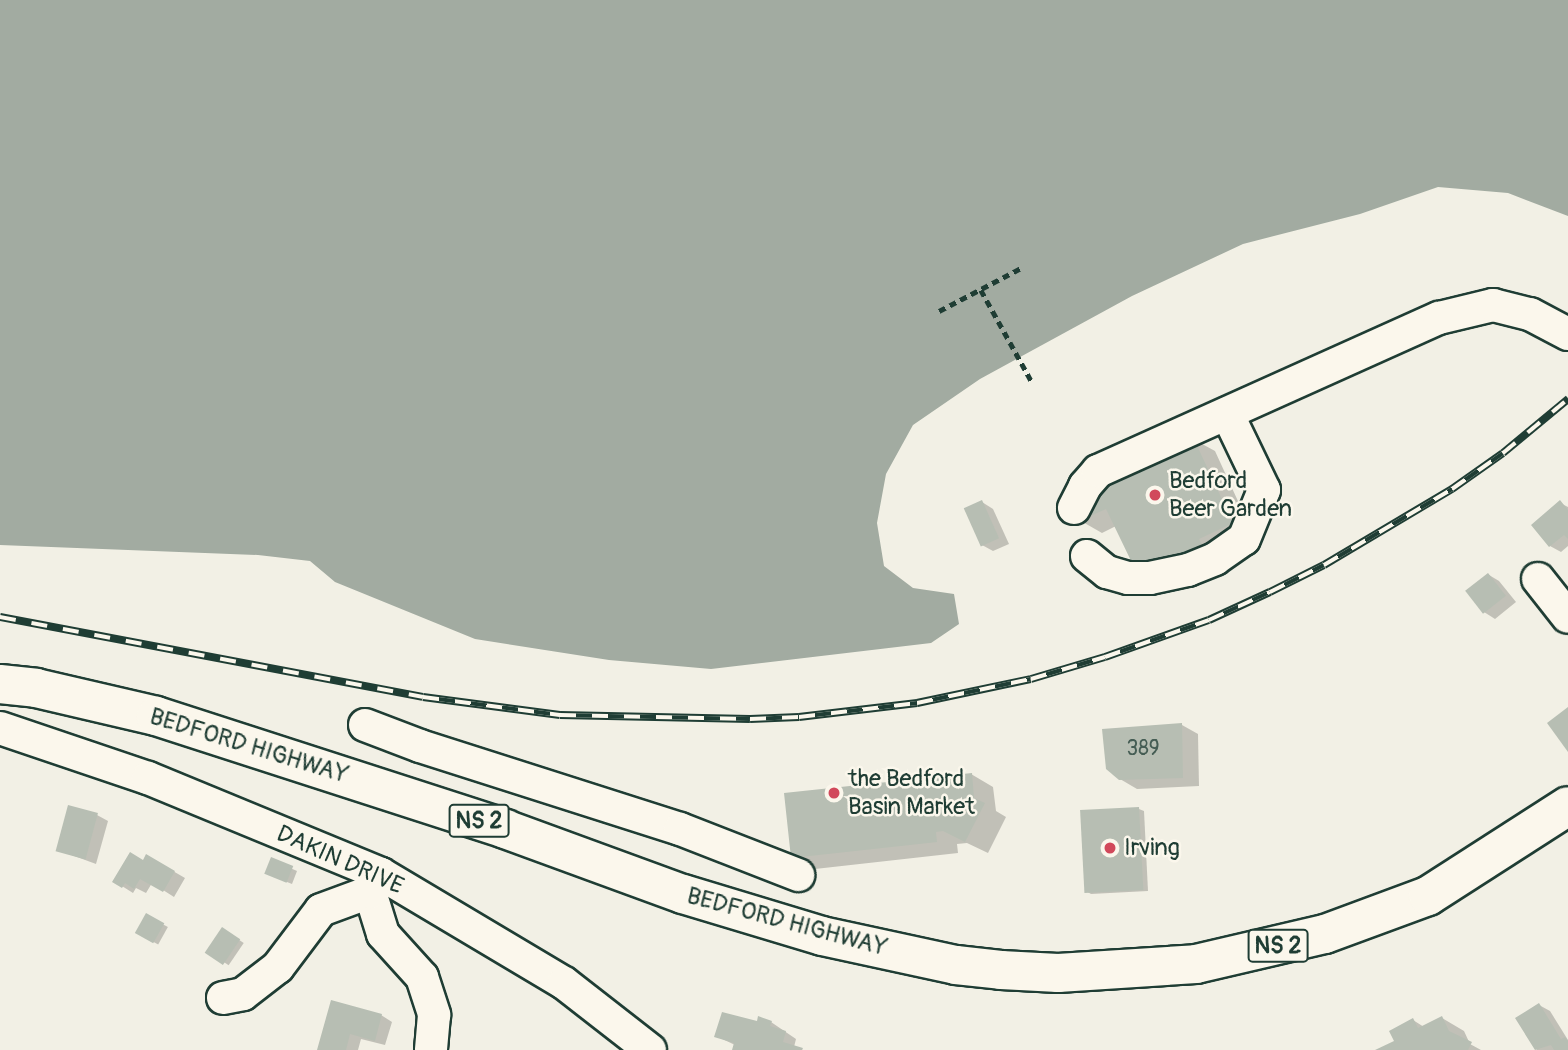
<!DOCTYPE html>
<html>
<head>
<meta charset="utf-8">
<style>
	body { margin:0 }
	#map { position:relative; width:1568px; height:1050px; overflow:hidden; background:#f2f0e5; font-family:Pangolin,sans-serif }
	div>[style] { position:absolute }
	[style*='--x'] { left:calc(var(--x)*1px); top:calc(var(--y)*1px); width:calc(var(--w)*1px); rotate:calc(var(--a)*1deg) }
	.water>* { inset:0; background:#a2aba1 }
	.shadow>* { inset:0; background:#0003; transform-origin:0 0 }
	.building>* { inset:0; background:#b7beb3; transform-origin:0 0 }
	.path>* { height:4.5px; margin-top:-2.25px; transform-origin:0; background:repeating-linear-gradient(90deg,#1f3d34 0 7px,transparent 0 12px) }
	.roads { filter:drop-shadow(2px 0 #1f3d34) drop-shadow(-2px 0 #1f3d34) drop-shadow(0 2px #1f3d34) drop-shadow(0 -2px #1f3d34) }
	.minor>* { height:32px; margin:-16px; padding:0 16px; transform-origin:16px; border-radius:16px; background:#fbf7ec }
	.major>* { height:38px; margin:-19px; padding:0 19px; transform-origin:19px; border-radius:19px; background:#fbf7ec }
	.rail>* { height:8px; margin-top:-4px; transform-origin:0; background:repeating-linear-gradient(90deg,#fbf7ec 0 16px,#1f3d34 0 32px); box-sizing:border-box; border-block:2px solid #1f3d34 }
	.dots>* { width:19px; height:19px; translate:-50% -50%; box-sizing:border-box; border:4px solid #fbf7ec; border-radius:50% }
	span { translate:-50% -50%; white-space:nowrap; text-align:center; line-height:1.15; -webkit-text-stroke:5px #fbf7ec; paint-order:stroke }
	.number-label { font-size:21px; color:#455d54 }
	.number-label span { -webkit-text-stroke-width:0 }
	.shield-label span { padding:2px 5px; background:#fbf7ec; border:2px solid; border-radius:5px; -webkit-text-stroke-width:0 }
	.shield-label { font-size:23px; color:#1f3d34; font-weight:700 }
	.poi-label { font-size:24px; color:#1f3d34 }
	.left { translate:0 -50%; text-align:left }
	.street-label { font-size:24px; color:#1f3d34 }
</style>
</head>
<body>
<div id="map">
	<div class="water">
		<i style="clip-path:polygon(0 0,1568px 0,1568px 216px,1508px 193px,1438px 187px,1360px 214px,1243px 244px,1132px 296px,980px 379px,913px 425px,886px 474px,877px 523px,884px 566px,913px 588px,954px 594px,959px 624px,931px 643px,711px 669px,609px 660px,475px 639px,335px 582px,310px 561px,258px 555px,0 545px)"></i>
	</div>
	<div class="shadow">
		<i style="clip-path:polygon(1193px 439px,1215px 451px,1254px 536px,1220px 552px,1116px 526px,1102px 533px,1081px 521px)"></i>
		<i style="clip-path:polygon(982px 502px,993px 509px,1009px 544px,993px 551px,982px 545px)"></i>
		<i style="clip-path:polygon(1560px 503px,1568px 507px,1568px 546px,1561px 552px,1550px 546px)"></i>
		<i style="clip-path:polygon(1489px 575px,1499px 581px,1516px 602px,1495px 619px,1484px 612px)"></i>
		<i style="clip-path:polygon(1182px 725px,1198px 734px,1199px 786px,1137px 789px,1120px 779px)"></i>
		<i style="clip-path:polygon(971px 774px,993px 787px,996px 811px,1006px 817px,988px 853px,967px 843px,957px 844px,958px 853px,815px 869px,793px 857px)"></i>
		<i style="clip-path:polygon(1139px 809px,1144px 811px,1148px 891px,1091px 894px,1086px 891px)"></i>
		<i style="clip-path:polygon(97px 815px,108px 821px,96px 864px,58px 850px)"></i>
		<i style="clip-path:polygon(147px 856px,185px 878px,174px 897px,152px 883px,146px 893px,136px 888px,133px 893px,114px 881px,143px 862px)"></i>
		<i style="clip-path:polygon(272px 860px,297px 871px,292px 884px,272px 876px)"></i>
		<i style="left:146px;top:915px;width:25px;height:20px;rotate:29deg"></i>
		<i style="left:223px;top:929px;width:25px;height:27px;rotate:34deg"></i>
		<i style="clip-path:polygon(1539px 1005px,1550px 1011px,1568px 1040px,1568px 1050px,1537px 1050px,1518px 1019px)"></i>
		<i style="clip-path:polygon(381px 1015px,392px 1022px,385px 1045px,361px 1039px,358px 1050px,319px 1050px)"></i>
		<i style="clip-path:polygon(1442px 1018px,1464px 1031px,1470px 1044px,1481px 1050px,1379px 1050px,1396px 1042px,1413px 1020px,1424px 1027px)"></i>
		<i style="clip-path:polygon(771px 1022px,796px 1039px,794px 1047px,803px 1050px,734px 1050px,735px 1045px,716px 1036px)"></i>
	</div>
	<div class="building">
		<i style="clip-path:polygon(1193px 437px,1233px 523px,1199px 539px,1203px 547px,1168px 563px,1134px 567px,1106px 509px,1079px 521px,1097px 482px)"></i>
		<i style="left:982px;top:500px;width:42px;height:20px;rotate:66deg"></i>
		<i style="clip-path:polygon(1560px 500px,1568px 510px,1568px 539px,1564px 535px,1549px 547px,1531px 525px)"></i>
		<i style="left:1488px;top:573px;width:29px;height:29px;rotate:52deg"></i>
		<i style="clip-path:polygon(1568px 707px,1568px 752px,1547px 723px)"></i>
		<i style="clip-path:polygon(1182px 723px,1183px 778px,1119px 780px,1106px 769px,1102px 729px)"></i>
		<i style="clip-path:polygon(972px 773px,974px 798px,985px 803px,965px 842px,943px 831px,936px 832px,937px 842px,791px 858px,784px 793px)"></i>
		<i style="left:68px;top:805px;width:31px;height:48px;rotate:15deg"></i>
		<i style="left:1139px;top:807px;width:83px;height:59px;rotate:87deg"></i>
		<i style="clip-path:polygon(130px 852px,143px 860px,146px 854px,175px 871px,163px 892px,140px 879px,134px 889px,125px 883px,122px 888px,112px 882px)"></i>
		<i style="left:271px;top:857px;width:24px;height:18px;rotate:22deg"></i>
		<i style="left:146px;top:913px;width:21px;height:23px;rotate:29deg"></i>
		<i style="left:222px;top:927px;width:22px;height:31px;rotate:34deg"></i>
		<i style="clip-path:polygon(331px 1000px,382px 1014px,375px 1041px,350px 1034px,346px 1050px,317px 1050px)"></i>
		<i style="clip-path:polygon(1539px 1003px,1561px 1039px,1565px 1037px,1568px 1041px,1568px 1050px,1554px 1050px,1551px 1045px,1535px 1050px,1515px 1018px)"></i>
		<i style="clip-path:polygon(722px 1012px,757px 1021px,758px 1016px,772px 1021px,770px 1026px,786px 1031px,783px 1042px,803px 1048px,802px 1050px,732px 1050px,734px 1043px,714px 1037px)"></i>
		<i style="clip-path:polygon(1442px 1016px,1449px 1031px,1472px 1042px,1468px 1050px,1375px 1050px,1394px 1041px,1389px 1031px,1413px 1018px,1418px 1028px)"></i>
	</div>
	<div class="path">
		<i style="--x:981;--y:290;--w:107;--a:61"></i>
		<i style="--x:939;--y:311;--w:93;--a:-27.7"></i>
	</div>
	<div class="roads">
		<div class="minor">
			<i style="--x:1074;--y:508;--w:25;--a:-63"></i>
			<i style="--x:1085;--y:486;--w:20;--a:-49"></i>
			<i style="--x:1098;--y:471;--w:374;--a:-24.2"></i>
			<i style="--x:1439;--y:318;--w:56;--a:-13.5"></i>
			<i style="--x:1493;--y:305;--w:38;--a:14"></i>
			<i style="--x:1530;--y:314;--w:43;--a:27.8"></i>
			<i style="--x:1087;--y:556;--w:26;--a:39"></i>
			<i style="--x:1107;--y:572;--w:22;--a:16"></i>
			<i style="--x:1128;--y:578;--w:22;--a:0"></i>
			<i style="--x:1150;--y:578;--w:39;--a:-12"></i>
			<i style="--x:1188;--y:570;--w:29;--a:-22"></i>
			<i style="--x:1215;--y:559;--w:35;--a:-35"></i>
			<i style="--x:1244;--y:539;--w:53;--a:-67.8"></i>
			<i style="--x:1264;--y:490;--w:85;--a:-115.7"></i>
			<i style="--x:1538;--y:579;--w:48;--a:51.7"></i>
			<i style="--x:365;--y:725;--w:59;--a:20.9"></i>
			<i style="--x:420;--y:746;--w:273;--a:17.7"></i>
			<i style="--x:680;--y:829;--w:127;--a:21.3"></i>
			<i style="--x:0;--y:728;--w:156;--a:18.7"></i>
			<i style="--x:148;--y:778;--w:252;--a:22.4"></i>
			<i style="--x:381;--y:874;--w:213;--a:30.8"></i>
			<i style="--x:564;--y:983;--w:109;--a:37.9"></i>
			<i style="--x:370;--y:892;--w:44;--a:72.8"></i>
			<i style="--x:383;--y:934;--w:58;--a:47.8"></i>
			<i style="--x:422;--y:977;--w:40;--a:72"></i>
			<i style="--x:434;--y:1015;--w:35;--a:95"></i>
			<i style="--x:223;--y:998;--w:20;--a:-11"></i>
			<i style="--x:243;--y:994;--w:44;--a:-37.6"></i>
			<i style="--x:278;--y:967;--w:71;--a:-53"></i>
			<i style="--x:321;--y:910;--w:52;--a:-20.2"></i>
			<i style="--x:370;--y:892;--w:21;--a:-59"></i>
		</div>
		<div class="major">
			<i style="--x:0;--y:684;--w:36;--a:6"></i>
			<i style="--x:36;--y:688;--w:123;--a:13.1"></i>
			<i style="--x:156;--y:716;--w:367;--a:17.9"></i>
			<i style="--x:505;--y:829;--w:189;--a:20.1"></i>
			<i style="--x:683;--y:894;--w:145;--a:16.8"></i>
			<i style="--x:822;--y:936;--w:137;--a:12.2"></i>
			<i style="--x:956;--y:965;--w:45;--a:6.3"></i>
			<i style="--x:1001;--y:970;--w:57;--a:3"></i>
			<i style="--x:1058;--y:973;--w:138;--a:-3.7"></i>
			<i style="--x:1196;--y:964;--w:132;--a:-13.1"></i>
			<i style="--x:1325;--y:934;--w:110;--a:-20.3"></i>
			<i style="--x:1428;--y:896;--w:166;--a:-32.7"></i>
		</div>
	</div>
	<div class="rail">
		<i style="--x:0;--y:617;--w:430;--a:10.7"></i>
		<i style="--x:423;--y:697;--w:138;--a:7.5"></i>
		<i style="--x:560;--y:715;--w:190;--a:1.2"></i>
		<i style="--x:750;--y:719;--w:49;--a:-2.3"></i>
		<i style="--x:799;--y:717;--w:119;--a:-6.8"></i>
		<i style="--x:917;--y:703;--w:116;--a:-11.9"></i>
		<i style="--x:1031;--y:679;--w:77;--a:-16.6"></i>
		<i style="--x:1105;--y:657;--w:110;--a:-19.6"></i>
		<i style="--x:1209;--y:620;--w:67;--a:-24.7"></i>
		<i style="--x:1270;--y:592;--w:60;--a:-26.6"></i>
		<i style="--x:1324;--y:565;--w:149;--a:-30.7"></i>
		<i style="--x:1452;--y:489;--w:62;--a:-35.2"></i>
		<i style="--x:1503;--y:453;--w:85;--a:-39.7"></i>
	</div>
	<div class="dots">
		<i style="left:1155px;top:495px;background:#d1495b"></i>
		<i style="left:834px;top:793px;background:#d1495b"></i>
		<i style="left:1110px;top:848px;background:#d1495b"></i>
	</div>
	<div class="number-label">
		<span style="left:1143px;top:749px">389</span>
	</div>
	<div class="shield-label">
		<span style="left:479px;top:821px">NS 2</span>
		<span style="left:1278px;top:946px">NS 2</span>
	</div>
	<div class="poi-label">
		<span class="left" style="left:1169px;top:495px">Bedford<br>Beer Garden</span>
		<span class="left" style="left:848px;top:793px">the Bedford<br>Basin Market</span>
		<span class="left" style="left:1124px;top:848px">Irving</span>
	</div>
	<div class="street-label">
		<span style="left:249px;top:746px;rotate:17deg">BEDFORD HIGHWAY</span>
		<span style="left:340px;top:860px;rotate:24deg">DAKIN DRIVE</span>
		<span style="left:787px;top:922px;rotate:15deg">BEDFORD HIGHWAY</span>
	</div>
</div>
</body>
</html>
